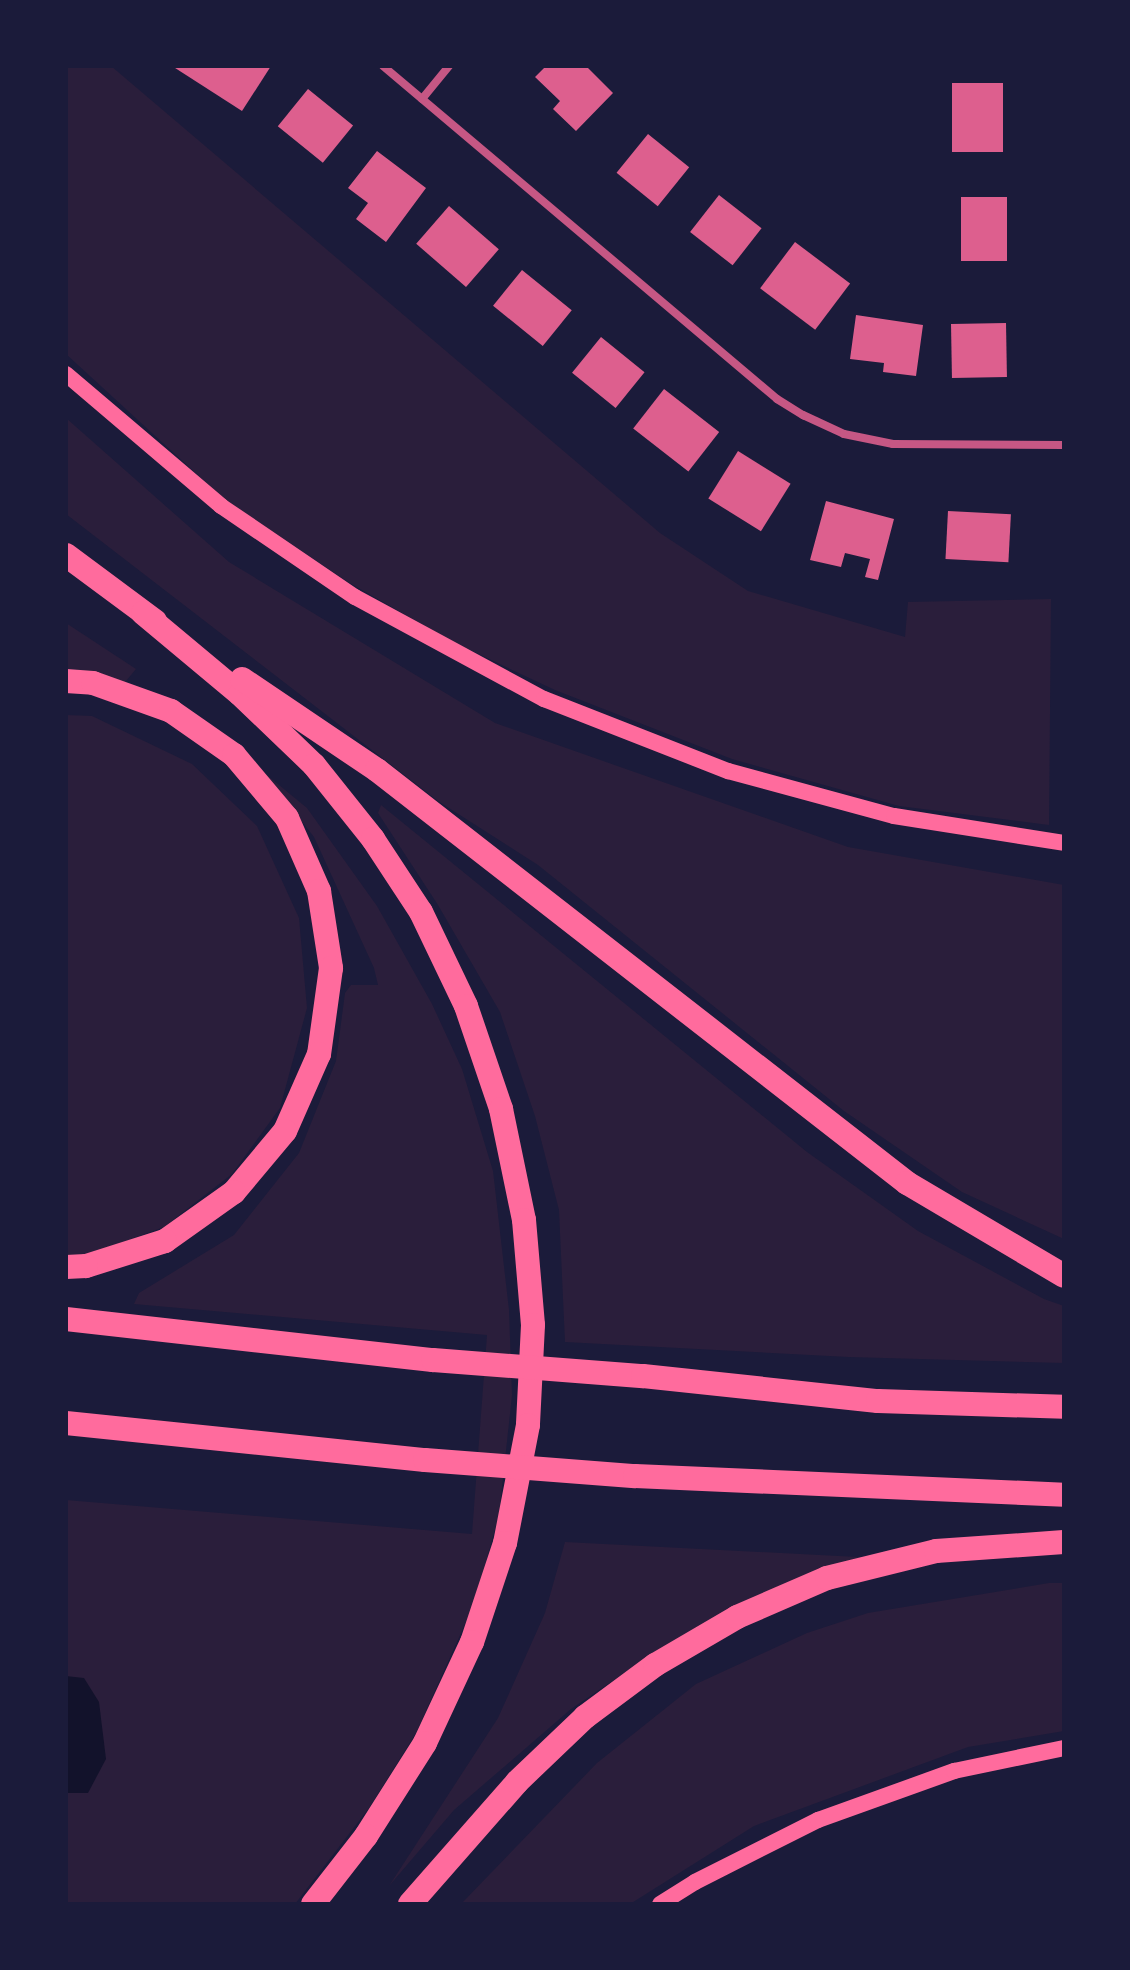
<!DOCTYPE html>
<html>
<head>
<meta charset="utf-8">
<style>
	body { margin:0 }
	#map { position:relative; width:1130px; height:1970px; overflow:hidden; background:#1b1b3a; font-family:"Sofia Sans Condensed",sans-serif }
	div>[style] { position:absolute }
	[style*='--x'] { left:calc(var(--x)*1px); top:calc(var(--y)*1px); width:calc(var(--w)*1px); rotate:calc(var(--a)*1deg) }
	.green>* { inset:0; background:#2a1e3b }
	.water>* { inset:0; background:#12122b }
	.building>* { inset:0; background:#dd5f8e; transform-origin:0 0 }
	.minor>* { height:8px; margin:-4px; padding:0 4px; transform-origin:4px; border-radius:4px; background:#c65784 }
	.secondary>* { height:16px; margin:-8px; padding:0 8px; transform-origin:8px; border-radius:8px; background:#ff6b9d }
	.motorway>* { height:24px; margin:-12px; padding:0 12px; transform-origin:12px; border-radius:12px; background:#ff6b9d }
	span { translate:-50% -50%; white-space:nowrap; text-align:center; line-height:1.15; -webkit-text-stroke:8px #1b1b3a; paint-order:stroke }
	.frame { position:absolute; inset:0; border:68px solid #1b1b3a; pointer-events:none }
</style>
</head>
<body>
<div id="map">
	<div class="green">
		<i style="clip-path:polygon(66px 66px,111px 66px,660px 533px,748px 591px,905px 637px,908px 602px,1051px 599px,1049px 825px,899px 806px,732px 759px,555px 690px,453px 642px,348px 582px,225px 500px,66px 354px)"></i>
		<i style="clip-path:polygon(66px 418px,229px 562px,495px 723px,848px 847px,1064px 885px,1064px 1239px,962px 1192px,844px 1111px,538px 865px,438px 801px,66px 514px)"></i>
		<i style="clip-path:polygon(66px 623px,136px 669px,121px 687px,66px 673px)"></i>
		<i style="clip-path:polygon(66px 715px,92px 716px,192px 764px,257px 826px,299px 918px,307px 1008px,280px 1108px,232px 1174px,164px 1227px,79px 1258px,66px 1258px)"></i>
		<i style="clip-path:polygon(262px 771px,307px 808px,377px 906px,432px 1004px,462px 1069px,493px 1171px,509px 1310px,512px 1395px,499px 1515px,474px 1604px,416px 1733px,369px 1808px,295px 1904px,66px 1904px,66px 1500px,472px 1534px,487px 1335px,134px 1304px,139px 1293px,234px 1235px,299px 1153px,336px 1061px,345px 993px,351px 985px,378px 985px,374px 968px,314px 837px)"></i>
		<i style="clip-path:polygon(381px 805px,807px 1152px,918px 1231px,1044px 1299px,1064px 1306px,1064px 1363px,849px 1357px,565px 1342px,559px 1210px,535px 1116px,500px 1012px,438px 905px,378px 813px)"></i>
		<i style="clip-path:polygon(565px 1542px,877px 1558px,765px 1592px,728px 1608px,654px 1653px,571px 1709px,454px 1810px,389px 1886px,498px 1718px,545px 1613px)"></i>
		<i style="clip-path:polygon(1049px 1583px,1064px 1583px,1064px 1731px,968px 1747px,754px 1826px,630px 1904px,461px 1904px,597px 1763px,696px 1684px,807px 1633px,868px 1613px)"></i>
	</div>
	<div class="water">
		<i style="clip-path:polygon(66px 1676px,84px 1678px,99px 1702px,106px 1759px,88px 1793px,66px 1793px)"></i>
	</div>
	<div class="building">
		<i style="clip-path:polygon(172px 66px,271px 66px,242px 111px)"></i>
		<i style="clip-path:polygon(546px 66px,586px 66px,613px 93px,576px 131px,553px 109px,560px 101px,535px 77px)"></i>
		<i style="left:952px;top:83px;width:51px;height:69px"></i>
		<i style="left:308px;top:89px;width:58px;height:48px;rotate:39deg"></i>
		<i style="left:648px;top:134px;width:53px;height:50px;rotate:39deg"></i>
		<i style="clip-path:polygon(377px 151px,426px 188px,386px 242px,356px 219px,368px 203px,348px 188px)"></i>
		<i style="left:719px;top:195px;width:54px;height:47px;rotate:38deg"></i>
		<i style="left:961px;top:197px;width:46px;height:64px"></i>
		<i style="left:449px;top:206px;width:66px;height:50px;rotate:41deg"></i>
		<i style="left:795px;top:242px;width:69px;height:58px;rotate:37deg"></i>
		<i style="left:522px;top:270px;width:64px;height:46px;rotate:39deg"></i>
		<i style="clip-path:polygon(856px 315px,923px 325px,916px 376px,883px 372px,884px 363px,850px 359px)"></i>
		<i style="left:1006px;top:323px;width:54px;height:55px;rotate:89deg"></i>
		<i style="left:601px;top:337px;width:56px;height:46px;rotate:39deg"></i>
		<i style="left:664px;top:389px;width:70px;height:50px;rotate:38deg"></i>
		<i style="left:738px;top:451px;width:62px;height:56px;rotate:32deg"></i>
		<i style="clip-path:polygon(826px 501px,894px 519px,878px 580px,865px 577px,870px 559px,845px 553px,841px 567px,810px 560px)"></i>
		<i style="left:948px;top:511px;width:63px;height:48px;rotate:3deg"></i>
	</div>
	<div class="minor">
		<i style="--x:383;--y:66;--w:516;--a:40.2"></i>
		<i style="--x:777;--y:399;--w:31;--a:32"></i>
		<i style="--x:803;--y:415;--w:45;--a:24.9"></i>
		<i style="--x:844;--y:434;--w:50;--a:11.5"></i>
		<i style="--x:893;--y:444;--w:171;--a:0.3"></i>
		<i style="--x:422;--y:99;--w:43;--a:-50.7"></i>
	</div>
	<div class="secondary">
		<i style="--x:66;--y:374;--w:204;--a:40.4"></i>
		<i style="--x:221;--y:506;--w:162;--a:34.2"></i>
		<i style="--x:355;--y:597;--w:215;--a:28.4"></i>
		<i style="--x:544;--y:699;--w:198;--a:21.4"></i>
		<i style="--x:728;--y:771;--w:172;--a:15.2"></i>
		<i style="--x:894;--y:816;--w:172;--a:9"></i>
		<i style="--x:660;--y:1904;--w:41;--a:-32.2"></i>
		<i style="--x:695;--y:1882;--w:138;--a:-26.8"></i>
		<i style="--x:818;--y:1820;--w:145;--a:-19.8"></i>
		<i style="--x:954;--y:1771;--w:112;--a:-11.8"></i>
	</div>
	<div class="motorway">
		<i style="--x:66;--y:555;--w:111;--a:36.6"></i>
		<i style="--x:143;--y:613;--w:126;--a:39.9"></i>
		<i style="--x:240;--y:694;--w:103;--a:43.8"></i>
		<i style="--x:314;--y:765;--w:95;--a:51.4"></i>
		<i style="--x:373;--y:839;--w:87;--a:56.7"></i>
		<i style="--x:421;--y:912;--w:104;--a:64.4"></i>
		<i style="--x:466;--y:1006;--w:109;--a:71.2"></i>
		<i style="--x:501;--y:1109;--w:113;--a:78.3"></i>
		<i style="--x:524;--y:1220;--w:105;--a:85.1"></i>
		<i style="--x:533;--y:1325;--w:100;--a:92.9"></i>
		<i style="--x:528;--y:1425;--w:120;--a:101"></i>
		<i style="--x:505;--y:1543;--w:104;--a:108.4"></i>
		<i style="--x:472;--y:1642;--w:111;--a:115"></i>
		<i style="--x:425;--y:1743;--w:110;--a:122.4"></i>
		<i style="--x:366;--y:1836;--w:86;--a:127.9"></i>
		<i style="--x:242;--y:679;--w:163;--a:34"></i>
		<i style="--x:377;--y:770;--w:672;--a:37.93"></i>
		<i style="--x:907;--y:1183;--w:182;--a:30.6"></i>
		<i style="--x:66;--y:681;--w:27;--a:4"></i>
		<i style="--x:93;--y:683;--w:83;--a:19.7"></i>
		<i style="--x:171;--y:711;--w:77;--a:34.9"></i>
		<i style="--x:234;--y:755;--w:82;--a:49.9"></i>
		<i style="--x:287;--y:818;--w:80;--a:66.3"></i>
		<i style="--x:319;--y:891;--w:78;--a:81.1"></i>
		<i style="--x:331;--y:968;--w:87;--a:97.9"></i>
		<i style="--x:319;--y:1054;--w:84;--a:113.8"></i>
		<i style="--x:285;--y:1131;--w:80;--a:129.9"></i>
		<i style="--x:234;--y:1192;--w:85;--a:144.6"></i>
		<i style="--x:165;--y:1241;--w:83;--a:162.4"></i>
		<i style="--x:86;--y:1266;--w:20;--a:177"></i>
		<i style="--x:66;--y:1319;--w:369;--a:6.4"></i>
		<i style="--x:433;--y:1360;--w:211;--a:4.4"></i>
		<i style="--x:643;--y:1376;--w:236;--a:6.1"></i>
		<i style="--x:878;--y:1401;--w:186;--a:1.8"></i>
		<i style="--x:66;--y:1423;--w:361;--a:5.9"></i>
		<i style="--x:425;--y:1460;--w:211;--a:4.4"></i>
		<i style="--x:635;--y:1476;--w:429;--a:2.5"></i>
		<i style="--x:410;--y:1904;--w:162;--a:-48.7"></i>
		<i style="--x:517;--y:1782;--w:94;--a:-43.7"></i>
		<i style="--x:585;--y:1717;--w:87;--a:-36.6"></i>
		<i style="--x:655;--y:1665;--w:95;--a:-30.3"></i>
		<i style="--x:737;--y:1617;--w:98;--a:-23.4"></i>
		<i style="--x:827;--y:1578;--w:112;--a:-13.9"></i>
		<i style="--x:936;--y:1551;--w:128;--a:-4"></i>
	</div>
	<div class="frame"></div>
</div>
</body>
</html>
